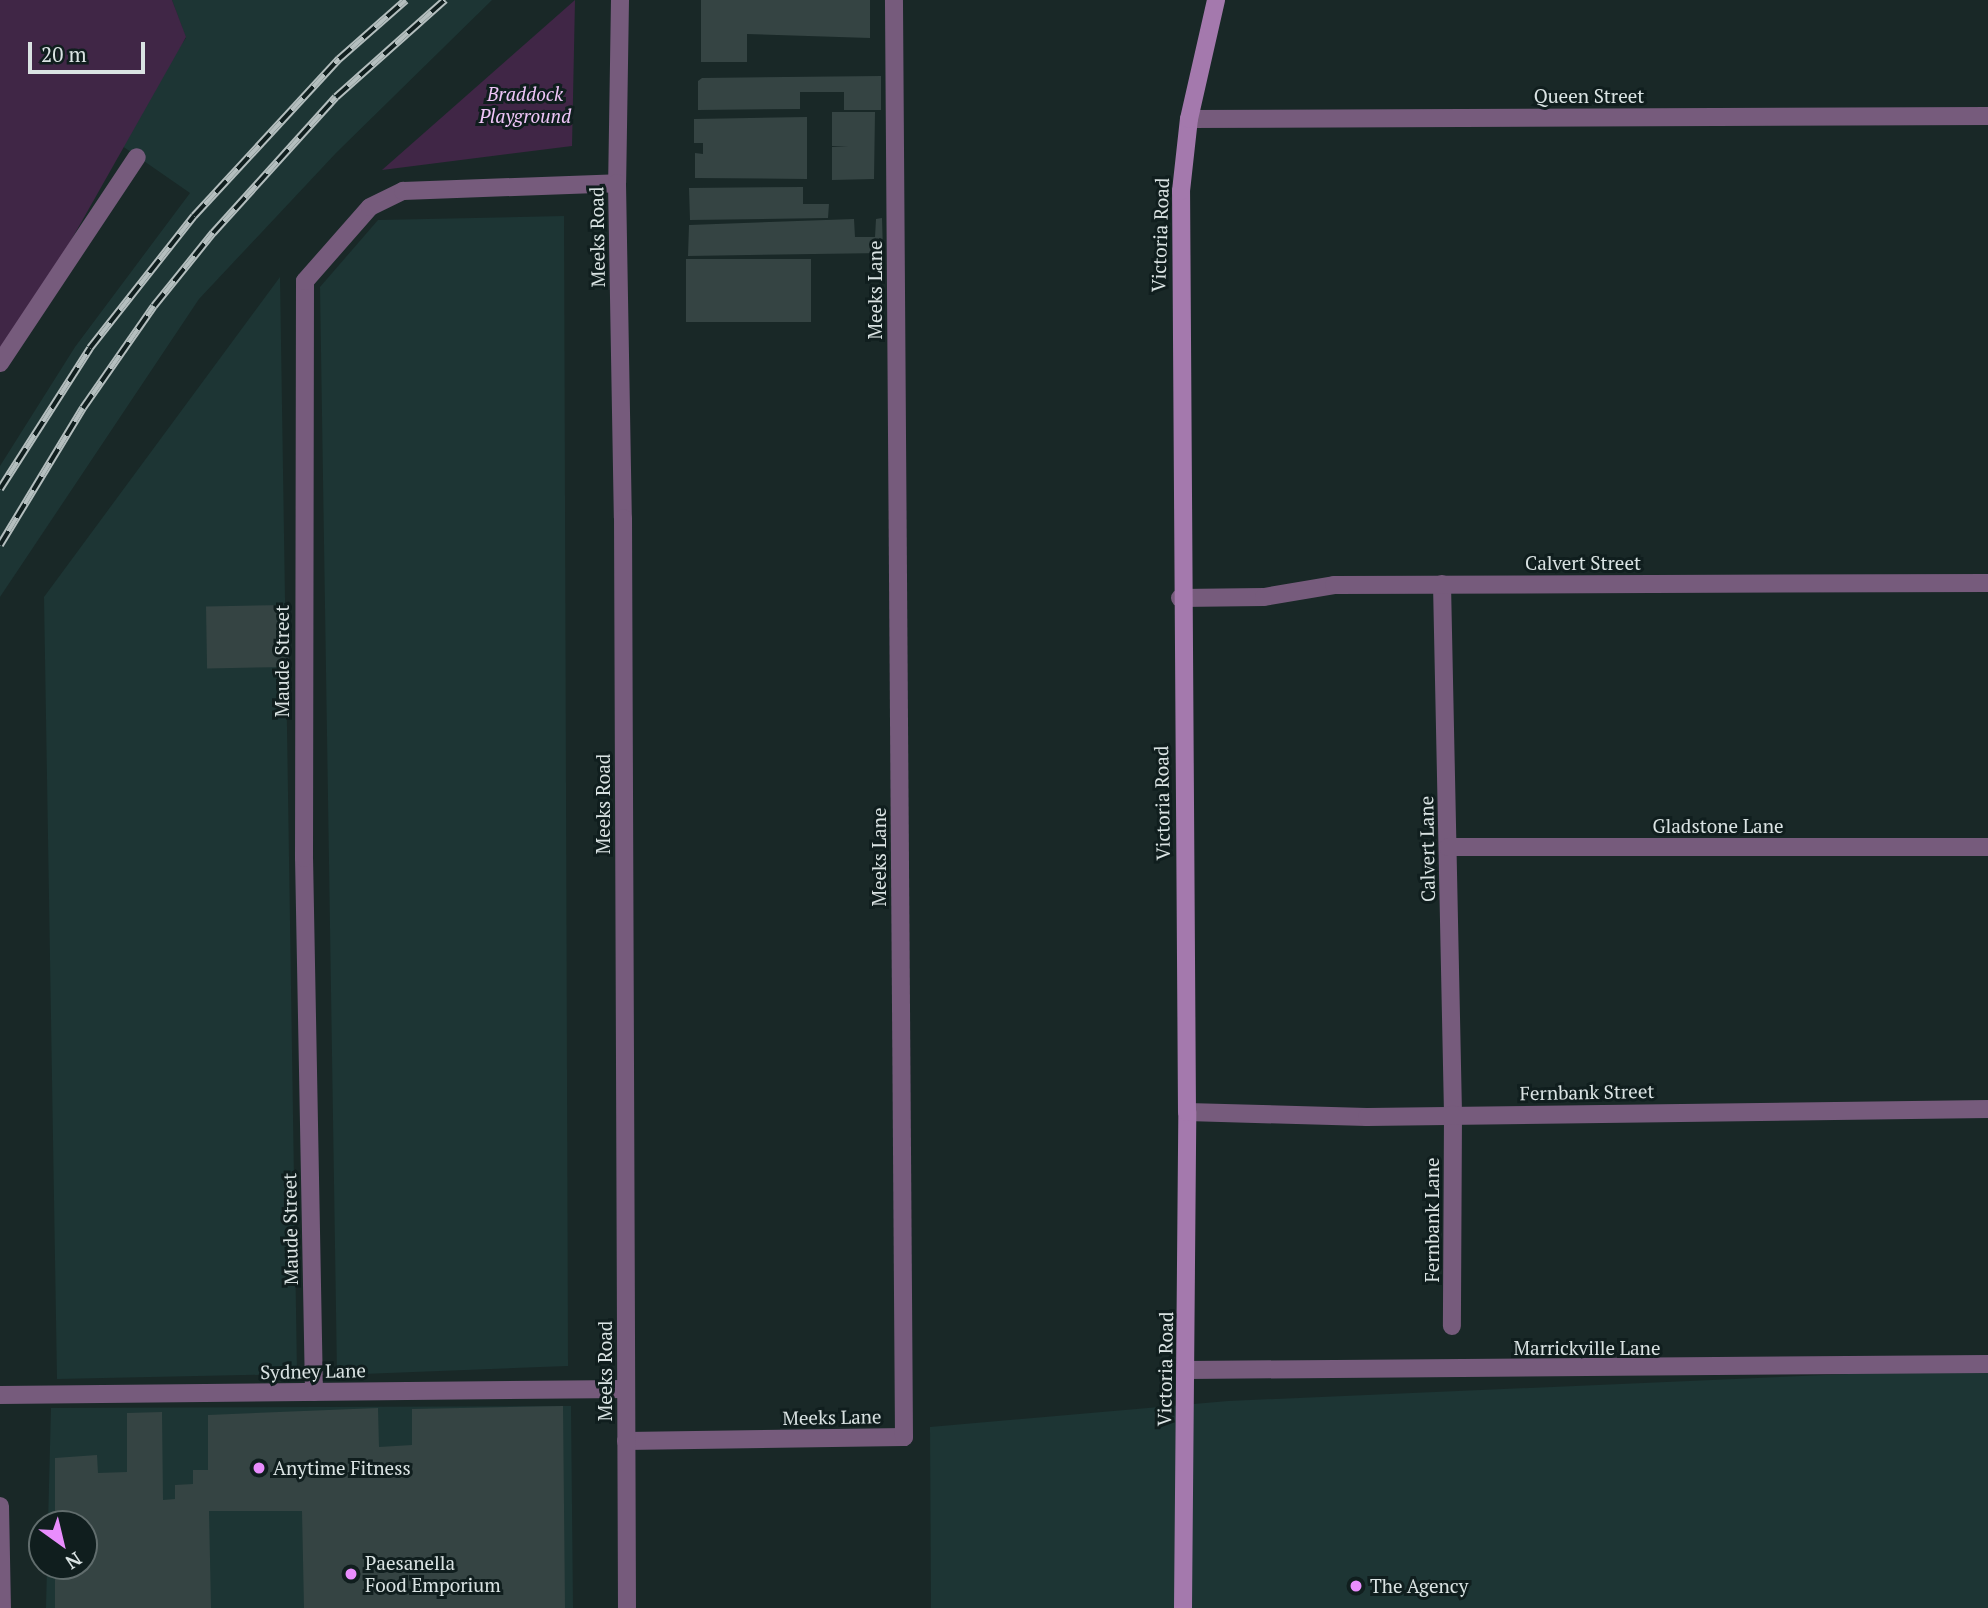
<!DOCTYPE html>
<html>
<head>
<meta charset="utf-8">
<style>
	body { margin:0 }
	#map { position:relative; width:1988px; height:1608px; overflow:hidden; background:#192827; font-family:"PT Serif",serif }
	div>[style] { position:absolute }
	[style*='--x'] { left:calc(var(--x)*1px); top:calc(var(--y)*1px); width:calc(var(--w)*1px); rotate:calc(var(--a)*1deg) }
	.built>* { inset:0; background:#1d3534 }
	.green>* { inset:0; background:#402646 }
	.building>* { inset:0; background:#354443; transform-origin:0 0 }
	.lane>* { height:18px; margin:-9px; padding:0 9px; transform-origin:9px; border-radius:9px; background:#765b7c }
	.street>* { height:18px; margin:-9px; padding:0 9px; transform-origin:9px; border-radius:9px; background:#765b7c }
	.secondary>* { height:18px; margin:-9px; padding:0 9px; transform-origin:9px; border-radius:9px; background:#a479ad }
	.rail>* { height:8px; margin-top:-4px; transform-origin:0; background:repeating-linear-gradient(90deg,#101e1e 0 16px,#b4bebe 0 32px); box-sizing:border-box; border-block:2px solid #b4bebe }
	.dots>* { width:19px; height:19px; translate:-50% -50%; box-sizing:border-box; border:4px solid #101e1e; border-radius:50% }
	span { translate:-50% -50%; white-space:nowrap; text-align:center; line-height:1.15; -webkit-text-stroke:6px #101e1e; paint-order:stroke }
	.park-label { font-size:19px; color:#efc5f8; font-style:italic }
	.street-label { font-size:19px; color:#dae3e3 }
	.poi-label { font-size:19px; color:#dae3e3 }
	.left { translate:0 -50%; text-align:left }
	.north { position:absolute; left:28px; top:1510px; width:70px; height:70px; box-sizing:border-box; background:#101e1e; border:2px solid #616d6d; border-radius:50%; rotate:146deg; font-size:19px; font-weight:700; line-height:28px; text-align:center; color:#dae3e3 }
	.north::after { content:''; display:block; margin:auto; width:24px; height:32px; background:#e98dfd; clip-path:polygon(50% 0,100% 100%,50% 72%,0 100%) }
	.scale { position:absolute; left:28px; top:42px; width:117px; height:32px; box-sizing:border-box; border:4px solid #dae3e3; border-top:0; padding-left:9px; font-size:21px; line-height:24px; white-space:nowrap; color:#dae3e3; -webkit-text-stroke:5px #101e1e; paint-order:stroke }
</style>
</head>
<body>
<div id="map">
	<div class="built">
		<i style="clip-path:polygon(172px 0,492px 0,336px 153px,199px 299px,0 597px,0 466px,75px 347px,190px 193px,115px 141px,186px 38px)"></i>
		<i style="clip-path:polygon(564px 216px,568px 1366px,337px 1375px,320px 287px,378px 220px)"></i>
		<i style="clip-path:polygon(280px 277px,297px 1374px,57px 1379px,44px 597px)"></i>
		<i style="clip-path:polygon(1988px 1368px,1988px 1608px,931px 1608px,930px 1427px,1228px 1401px)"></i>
		<i style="clip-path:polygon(571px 1406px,573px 1608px,46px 1608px,47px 1566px,84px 1566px,84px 1524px,48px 1524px,51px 1408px)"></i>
	</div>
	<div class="green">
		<i style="clip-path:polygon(0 0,172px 0,186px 37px,0 366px)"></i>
		<i style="clip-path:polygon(575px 0,572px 146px,382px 170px)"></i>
	</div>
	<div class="building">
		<i style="clip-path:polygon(701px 0,870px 0,870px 38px,747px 34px,747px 62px,701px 62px)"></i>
		<i style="clip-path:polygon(881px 76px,881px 110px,844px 110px,844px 92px,800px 92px,800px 109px,698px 110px,698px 81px,702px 78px)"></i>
		<i style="clip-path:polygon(832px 112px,875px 112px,874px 179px,832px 180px,832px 147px,848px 147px,832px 146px)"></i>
		<i style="clip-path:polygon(807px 117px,807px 179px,695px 178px,695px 153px,703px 154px,703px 143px,694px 143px,694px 119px)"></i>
		<i style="clip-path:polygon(803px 187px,803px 204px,829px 204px,828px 218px,690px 220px,689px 188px)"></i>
		<i style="clip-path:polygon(882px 218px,883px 253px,688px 256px,689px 225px,854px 219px,855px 237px,875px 237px,876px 219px)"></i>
		<i style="left:811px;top:259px;width:63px;height:125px;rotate:90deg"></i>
		<i style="left:288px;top:605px;width:62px;height:82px;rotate:89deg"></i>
		<i style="clip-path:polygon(563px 1406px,565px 1608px,304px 1608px,302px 1511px,209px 1511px,211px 1608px,55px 1608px,55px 1566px,84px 1566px,84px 1524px,55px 1524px,55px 1458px,97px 1455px,98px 1473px,127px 1472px,127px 1413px,162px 1412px,163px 1500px,175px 1499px,175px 1485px,193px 1484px,193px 1470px,208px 1470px,208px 1415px,378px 1408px,379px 1447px,412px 1445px,412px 1409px)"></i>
	</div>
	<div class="lane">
		<i style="--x:0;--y:363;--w:247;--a:-56.4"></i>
		<i style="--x:1442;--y:584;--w:530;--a:88.81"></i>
		<i style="--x:1453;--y:1114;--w:212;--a:90.3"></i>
		<i style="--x:1448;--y:847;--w:540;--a:0"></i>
		<i style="--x:1187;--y:1370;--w:801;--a:-0.43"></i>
		<i style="--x:314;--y:1392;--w:534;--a:-91.07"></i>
		<i style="--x:304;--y:858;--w:577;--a:-89.9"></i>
		<i style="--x:305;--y:281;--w:98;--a:-48.7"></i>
		<i style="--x:370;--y:207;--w:37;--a:-26"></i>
		<i style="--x:403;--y:191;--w:214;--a:-2.1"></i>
		<i style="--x:0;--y:1395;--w:626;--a:-0.55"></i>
		<i style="--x:626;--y:1441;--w:278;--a:-0.8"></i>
		<i style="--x:904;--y:1437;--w:1437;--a:-90.4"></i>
		<i style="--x:0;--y:1506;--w:102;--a:88.9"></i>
	</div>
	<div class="street">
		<i style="--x:620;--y:0;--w:183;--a:90.9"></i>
		<i style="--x:617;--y:183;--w:335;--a:89"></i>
		<i style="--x:623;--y:518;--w:1090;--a:89.79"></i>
		<i style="--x:1189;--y:119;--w:799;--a:-0.22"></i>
		<i style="--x:1180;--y:598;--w:84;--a:-0.7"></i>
		<i style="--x:1264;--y:597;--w:71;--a:-9.7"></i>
		<i style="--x:1334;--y:585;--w:654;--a:-0.18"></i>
		<i style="--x:1187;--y:1112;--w:180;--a:1.6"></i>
		<i style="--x:1367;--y:1117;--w:621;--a:-0.74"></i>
	</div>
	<div class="secondary">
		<i style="--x:1183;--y:1608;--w:496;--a:-89.5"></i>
		<i style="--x:1187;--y:1112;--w:921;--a:-90.37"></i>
		<i style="--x:1181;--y:191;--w:72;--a:-83.7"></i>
		<i style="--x:1189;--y:119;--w:122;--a:-77.2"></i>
	</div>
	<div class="rail">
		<i style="--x:0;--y:489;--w:167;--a:-57.4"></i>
		<i style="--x:90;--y:348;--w:168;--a:-51.8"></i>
		<i style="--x:194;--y:216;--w:214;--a:-47.3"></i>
		<i style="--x:339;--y:59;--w:89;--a:-41.4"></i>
		<i style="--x:0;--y:545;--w:160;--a:-58.8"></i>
		<i style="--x:83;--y:408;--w:124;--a:-55.2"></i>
		<i style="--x:154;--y:306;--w:94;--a:-51.1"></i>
		<i style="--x:213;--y:233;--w:183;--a:-47.9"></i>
		<i style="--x:336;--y:97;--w:146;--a:-41.7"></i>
	</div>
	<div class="dots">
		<i style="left:259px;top:1468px;background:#e98dfd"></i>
		<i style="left:351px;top:1574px;background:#e98dfd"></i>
		<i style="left:1356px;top:1586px;background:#e98dfd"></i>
	</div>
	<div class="park-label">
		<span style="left:525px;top:105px">Braddock<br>Playground</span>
	</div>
	<div class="street-label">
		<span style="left:1589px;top:96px">Queen Street</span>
		<span style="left:1160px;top:235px;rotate:-88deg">Victoria Road</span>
		<span style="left:597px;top:237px;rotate:-91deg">Meeks Road</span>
		<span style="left:875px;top:290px;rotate:-90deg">Meeks Lane</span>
		<span style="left:1583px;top:563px">Calvert Street</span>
		<span style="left:282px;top:661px;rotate:-90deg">Maude Street</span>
		<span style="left:1162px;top:803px;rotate:-91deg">Victoria Road</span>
		<span style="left:603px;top:804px;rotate:-90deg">Meeks Road</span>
		<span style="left:1718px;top:826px">Gladstone Lane</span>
		<span style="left:1427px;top:849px;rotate:-91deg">Calvert Lane</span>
		<span style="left:879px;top:857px;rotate:-90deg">Meeks Lane</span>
		<span style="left:1587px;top:1092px;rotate:-1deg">Fernbank Street</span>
		<span style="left:1432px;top:1220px;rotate:-90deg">Fernbank Lane</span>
		<span style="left:290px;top:1229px;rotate:-91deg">Maude Street</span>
		<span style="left:1587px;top:1348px">Marrickville Lane</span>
		<span style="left:1165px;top:1369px;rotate:-89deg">Victoria Road</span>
		<span style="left:313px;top:1371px;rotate:-1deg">Sydney Lane</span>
		<span style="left:605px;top:1371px;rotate:-90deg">Meeks Road</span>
		<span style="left:832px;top:1417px;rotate:-1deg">Meeks Lane</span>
	</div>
	<div class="poi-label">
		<span class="left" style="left:273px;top:1468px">Anytime Fitness</span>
		<span class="left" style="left:365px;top:1574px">Paesanella<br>Food Emporium</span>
		<span class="left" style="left:1370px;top:1586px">The Agency</span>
	</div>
	<div class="north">N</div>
	<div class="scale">20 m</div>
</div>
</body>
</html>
